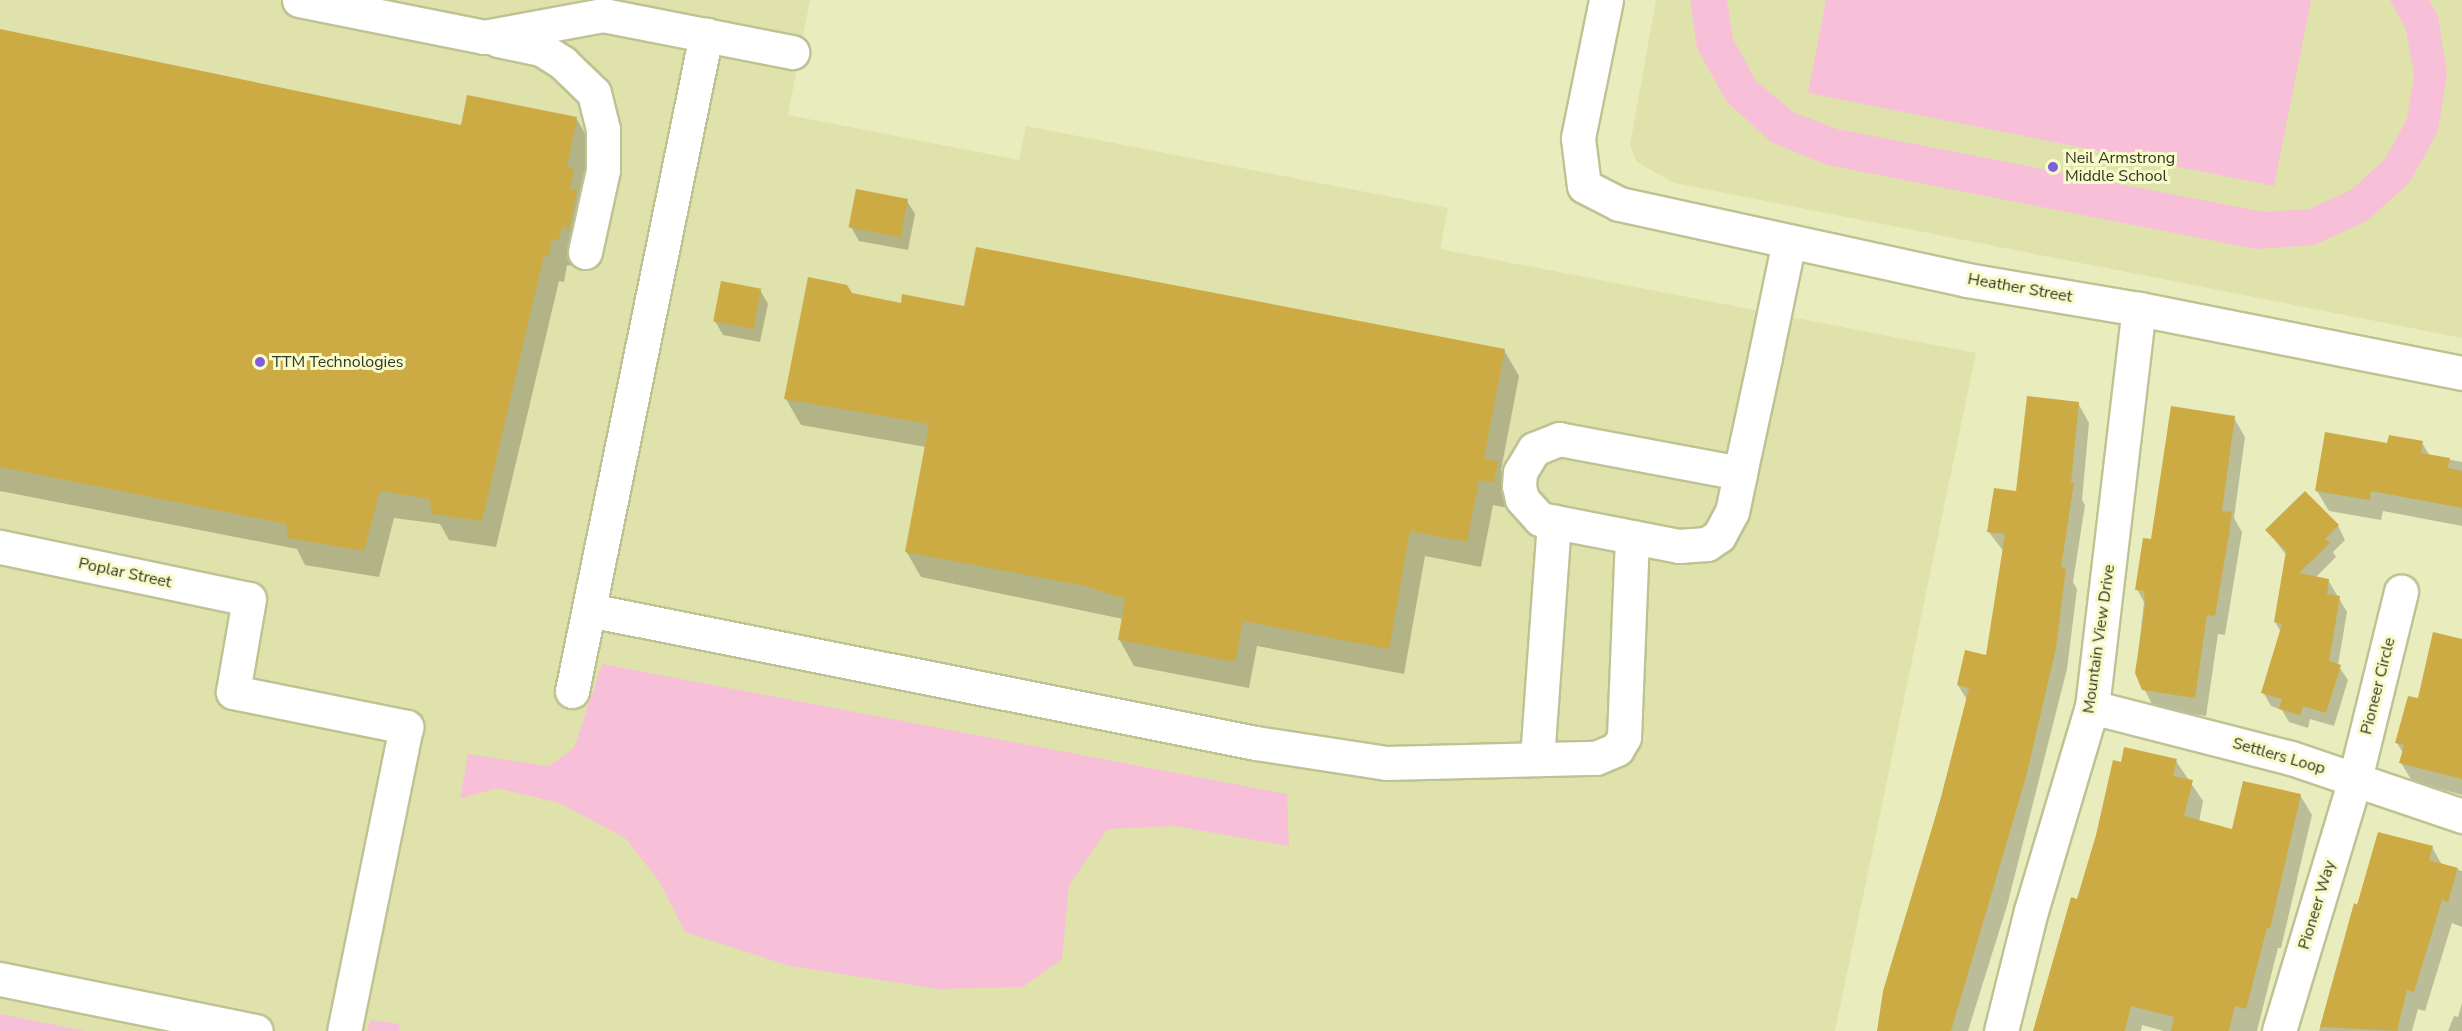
<!DOCTYPE html>
<html>
<head>
<meta charset="utf-8">
<style>
	body { margin:0 }
	#map { position:relative; width:2462px; height:1031px; overflow:hidden; background:#e9edbd; font-family:"Nunito Sans",sans-serif }
	div>[style] { position:absolute }
	[style*='--x'] { left:calc(var(--x)*1px); top:calc(var(--y)*1px); width:calc(var(--w)*1px); rotate:calc(var(--a)*1deg) }
	.built>* { inset:0; background:#dfe2ab }
	.green>* { inset:0; background:#f7c0d8 }
	.shadow>* { inset:0; background:#0003 }
	.building>* { inset:0; background:#ccab44; transform-origin:0 0 }
	.roads { filter:drop-shadow(2px 0 #bfc293) drop-shadow(-2px 0 #bfc293) drop-shadow(0 2px #bfc293) drop-shadow(0 -2px #bfc293) }
	.minor>* { height:33px; margin:-16.5px; padding:0 16.5px; transform-origin:16.5px; border-radius:16.5px; background:#fff }
	.dots>* { width:16px; height:16px; translate:-50% -50%; box-sizing:border-box; border:3px solid #f7fac9; border-radius:50% }
	span { translate:-50% -50%; white-space:nowrap; text-align:center; line-height:1.15; -webkit-text-stroke:6px #f7fac9; paint-order:stroke }
	.poi-label { font-size:16px; color:#343523 }
	.left { translate:0 -50%; text-align:left }
	.street-label { font-size:16px; color:#343523 }
</style>
</head>
<body>
<div id="map">
	<div class="built">
		<i style="clip-path:polygon(0 0,810px 0,788px 115px,1019px 160px,1026px 126px,1448px 208px,1440px 249px,1976px 353px,1835px 1031px,0 1031px)"></i>
		<i style="clip-path:polygon(1656px 0,2462px 0,2462px 338px,1674px 183px,1637px 162px,1630px 145px)"></i>
	</div>
	<div class="green">
		<i style="clip-path:polygon(1690px 0,1727px 0,1733px 39px,1756px 81px,1793px 112px,1837px 129px,2264px 212px,2309px 209px,2351px 190px,2385px 159px,2407px 119px,2414px 75px,2406px 29px,2390px 0,2429px 0,2438px 16px,2447px 74px,2438px 131px,2410px 182px,2367px 221px,2314px 245px,2256px 249px,1827px 165px,1771px 142px,1726px 101px,1697px 48px)"></i>
		<i style="clip-path:polygon(1826px 0,2311px 0,2274px 186px,1808px 93px)"></i>
		<i style="clip-path:polygon(602px 664px,1287px 794px,1289px 846px,1174px 826px,1108px 829px,1069px 885px,1062px 959px,1023px 987px,938px 989px,790px 966px,685px 932px,659px 881px,625px 838px,559px 803px,497px 788px,460px 799px,468px 754px,549px 766px,574px 748px)"></i>
		<i style="clip-path:polygon(0 1014px,85px 1031px,0 1031px)"></i>
		<i style="clip-path:polygon(371px 1020px,400px 1024px,399px 1031px,367px 1031px)"></i>
	</div>
	<div class="shadow">
		<i style="clip-path:polygon(0 30px,462px 127px,576px 118px,592px 145px,577px 253px,574px 266px,567px 265px,564px 282px,559px 281px,496px 547px,449px 540px,440px 524px,394px 518px,379px 577px,305px 565px,297px 549px,0 491px)"></i>
		<i style="clip-path:polygon(907px 201px,915px 214px,908px 250px,859px 241px,851px 227px)"></i>
		<i style="clip-path:polygon(760px 290px,768px 304px,760px 342px,723px 335px,715px 321px)"></i>
		<i style="clip-path:polygon(851px 295px,902px 304px,1504px 350px,1519px 376px,1501px 470px,1512px 489px,1508px 508px,1493px 505px,1481px 567px,1425px 556px,1404px 674px,1257px 646px,1249px 688px,1134px 666px,1119px 639px,1123px 619px,921px 577px,906px 551px,926px 447px,801px 425px,786px 399px)"></i>
		<i style="clip-path:polygon(2078px 403px,2089px 423px,2082px 500px,2085px 505px,2073px 582px,2077px 589px,2067px 669px,2007px 906px,1968px 1031px,1878px 1031px,1967px 700px,1958px 685px,1987px 656px,2004px 552px,1988px 531px)"></i>
		<i style="clip-path:polygon(2234px 418px,2245px 437px,2234px 518px,2242px 532px,2225px 635px,2218px 634px,2206px 716px,2154px 708px,2136px 673px,2144px 602px,2137px 589px,2152px 541px)"></i>
		<i style="clip-path:polygon(2422px 443px,2430px 456px,2462px 462px,2462px 526px,2383px 511px,2381px 520px,2329px 511px,2317px 491px,2389px 444px)"></i>
		<i style="clip-path:polygon(2338px 526px,2345px 540px,2333px 552px,2336px 557px,2315px 578px,2328px 580px,2347px 612px,2338px 665px,2348px 680px,2334px 726px,2310px 719px,2308px 728px,2289px 722px,2282px 710px,2271px 706px,2263px 692px,2281px 632px,2275px 622px,2287px 556px,2267px 530px)"></i>
		<i style="clip-path:polygon(2462px 640px,2462px 795px,2412px 781px,2401px 763px,2403px 753px,2397px 743px,2419px 700px)"></i>
		<i style="clip-path:polygon(2176px 761px,2203px 801px,2199px 822px,2233px 831px,2300px 795px,2312px 815px,2281px 948px,2278px 948px,2257px 1031px,2164px 1031px,2142px 1025px,2141px 1031px,2035px 1031px,2122px 763px)"></i>
		<i style="clip-path:polygon(2432px 847px,2442px 865px,2462px 871px,2462px 927px,2452px 923px,2425px 1011px,2418px 1009px,2412px 1031px,2319px 1031px,2355px 905px)"></i>
		<i style="clip-path:polygon(2462px 1003px,2462px 1031px,2448px 1031px,2454px 1016px,2458px 1017px)"></i>
	</div>
	<div class="building">
		<i style="clip-path:polygon(0 29px,461px 125px,467px 95px,577px 117px,567px 167px,574px 169px,570px 189px,577px 190px,569px 229px,562px 227px,559px 240px,552px 239px,549px 256px,544px 255px,482px 521px,432px 514px,429px 499px,380px 491px,364px 551px,288px 538px,286px 524px,0 467px)"></i>
		<i style="left:856px;top:189px;width:53px;height:39px;rotate:11deg"></i>
		<i style="clip-path:polygon(976px 247px,1505px 349px,1484px 458px,1498px 461px,1494px 483px,1479px 480px,1467px 542px,1410px 531px,1389px 649px,1243px 621px,1235px 662px,1118px 640px,1125px 599px,1085px 586px,905px 552px,929px 424px,784px 399px,808px 277px,847px 285px,852px 293px,901px 303px,902px 294px,964px 306px)"></i>
		<i style="left:721px;top:281px;width:41px;height:41px;rotate:11deg"></i>
		<i style="clip-path:polygon(2027px 396px,2079px 402px,2071px 483px,2074px 483px,2061px 567px,2066px 568px,2056px 648px,2026px 777px,1951px 1031px,1877px 1031px,1883px 991px,1941px 798px,1969px 688px,1957px 685px,1965px 650px,1986px 655px,2005px 534px,1987px 532px,1994px 488px,2016px 491px)"></i>
		<i style="clip-path:polygon(2171px 406px,2235px 416px,2222px 511px,2232px 512px,2229px 534px,2215px 616px,2207px 615px,2195px 698px,2142px 690px,2135px 673px,2145px 606px,2144px 591px,2135px 590px,2143px 538px,2151px 539px)"></i>
		<i style="clip-path:polygon(2325px 432px,2387px 443px,2389px 435px,2423px 441px,2421px 453px,2450px 458px,2448px 468px,2462px 471px,2462px 508px,2371px 491px,2370px 500px,2315px 491px)"></i>
		<i style="clip-path:polygon(2305px 491px,2339px 525px,2325px 539px,2330px 543px,2299px 573px,2329px 579px,2327px 594px,2340px 596px,2329px 661px,2341px 665px,2326px 713px,2303px 706px,2300px 715px,2279px 709px,2282px 699px,2261px 693px,2282px 624px,2274px 622px,2286px 551px,2265px 530px)"></i>
		<i style="clip-path:polygon(2433px 632px,2462px 639px,2462px 779px,2399px 763px,2404px 745px,2395px 743px,2408px 696px,2418px 698px)"></i>
		<i style="clip-path:polygon(2124px 747px,2177px 759px,2173px 776px,2193px 780px,2184px 816px,2232px 829px,2243px 781px,2301px 794px,2270px 929px,2267px 928px,2246px 1009px,2235px 1006px,2229px 1031px,2171px 1031px,2174px 1017px,2131px 1006px,2125px 1031px,2033px 1031px,2071px 897px,2077px 899px,2096px 835px,2113px 760px,2121px 762px)"></i>
		<i style="clip-path:polygon(2378px 832px,2433px 846px,2429px 860px,2458px 868px,2448px 902px,2442px 900px,2414px 992px,2407px 990px,2397px 1031px,2320px 1027px,2354px 903px,2357px 905px)"></i>
	</div>
	<div class="roads">
		<div class="minor">
			<i style="--x:299;--y:0;--w:189;--a:11.3"></i>
			<i style="--x:484;--y:37;--w:121;--a:-10.5"></i>
			<i style="--x:603;--y:15;--w:193;--a:11.1"></i>
			<i style="--x:1606;--y:0;--w:141;--a:101.5"></i>
			<i style="--x:1578;--y:138;--w:48;--a:82.9"></i>
			<i style="--x:1584;--y:186;--w:39;--a:27"></i>
			<i style="--x:1619;--y:204;--w:356;--a:12.3"></i>
			<i style="--x:1967;--y:280;--w:174;--a:9.6"></i>
			<i style="--x:2139;--y:309;--w:329;--a:11.2"></i>
			<i style="--x:498;--y:40;--w:44;--a:11.8"></i>
			<i style="--x:541;--y:49;--w:26;--a:32"></i>
			<i style="--x:563;--y:63;--w:43;--a:44.1"></i>
			<i style="--x:594;--y:93;--w:37;--a:76"></i>
			<i style="--x:603;--y:129;--w:41;--a:90"></i>
			<i style="--x:603;--y:170;--w:84;--a:102.4"></i>
			<i style="--x:1740;--y:473;--w:184;--a:-169.4"></i>
			<i style="--x:1559;--y:439;--w:27;--a:158"></i>
			<i style="--x:1534;--y:449;--w:27;--a:121"></i>
			<i style="--x:1520;--y:472;--w:14;--a:94"></i>
			<i style="--x:1519;--y:486;--w:13;--a:77"></i>
			<i style="--x:1522;--y:499;--w:27;--a:48"></i>
			<i style="--x:1540;--y:519;--w:142;--a:11"></i>
			<i style="--x:1679;--y:546;--w:28;--a:-4"></i>
			<i style="--x:1707;--y:544;--w:14;--a:-34"></i>
			<i style="--x:1719;--y:536;--w:27;--a:-62"></i>
			<i style="--x:1732;--y:512;--w:40;--a:-78"></i>
			<i style="--x:1740;--y:473;--w:119;--a:-77.8"></i>
			<i style="--x:1765;--y:357;--w:118;--a:-78.3"></i>
			<i style="--x:0;--y:547;--w:254;--a:11.8"></i>
			<i style="--x:249;--y:599;--w:94;--a:99.8"></i>
			<i style="--x:233;--y:692;--w:177;--a:11.4"></i>
			<i style="--x:406;--y:727;--w:310;--a:101.5"></i>
			<i style="--x:589;--y:610;--w:680;--a:11.28"></i>
			<i style="--x:1256;--y:743;--w:132;--a:8.7"></i>
			<i style="--x:1386;--y:763;--w:210;--a:-1.4"></i>
			<i style="--x:1596;--y:758;--w:23;--a:-23"></i>
			<i style="--x:1617;--y:749;--w:14;--a:-60"></i>
			<i style="--x:1624;--y:737;--w:200;--a:-87.7"></i>
			<i style="--x:572;--y:691;--w:670;--a:-78.46"></i>
			<i style="--x:2092;--y:707;--w:205;--a:14.4"></i>
			<i style="--x:2291;--y:758;--w:181;--a:18.7"></i>
			<i style="--x:1537;--y:759;--w:238;--a:-85.9"></i>
			<i style="--x:0;--y:979;--w:261;--a:11.5"></i>
			<i style="--x:2001;--y:1031;--w:124;--a:-76"></i>
			<i style="--x:2031;--y:911;--w:213;--a:-73.4"></i>
			<i style="--x:2092;--y:707;--w:401;--a:-83.3"></i>
			<i style="--x:2279;--y:1031;--w:263;--a:-73.2"></i>
			<i style="--x:2355;--y:779;--w:193;--a:-76.2"></i>
		</div>
	</div>
	<div class="dots">
		<i style="left:2053px;top:167px;background:#7d5fda"></i>
		<i style="left:260px;top:362px;background:#7d5fda"></i>
	</div>
	<div class="poi-label">
		<span class="left" style="left:2065px;top:167px">Neil Armstrong<br>Middle School</span>
		<span class="left" style="left:272px;top:362px">TTM Technologies</span>
	</div>
	<div class="street-label">
		<span style="left:2020px;top:288px;rotate:10deg">Heather Street</span>
		<span style="left:125px;top:573px;rotate:12deg">Poplar Street</span>
		<span style="left:2099px;top:639px;rotate:-82deg">Mountain View Drive</span>
		<span style="left:2378px;top:686px;rotate:-76deg">Pioneer Circle</span>
		<span style="left:2279px;top:756px;rotate:16deg">Settlers Loop</span>
		<span style="left:2317px;top:905px;rotate:-73deg">Pioneer Way</span>
	</div>
</div>
</body>
</html>
